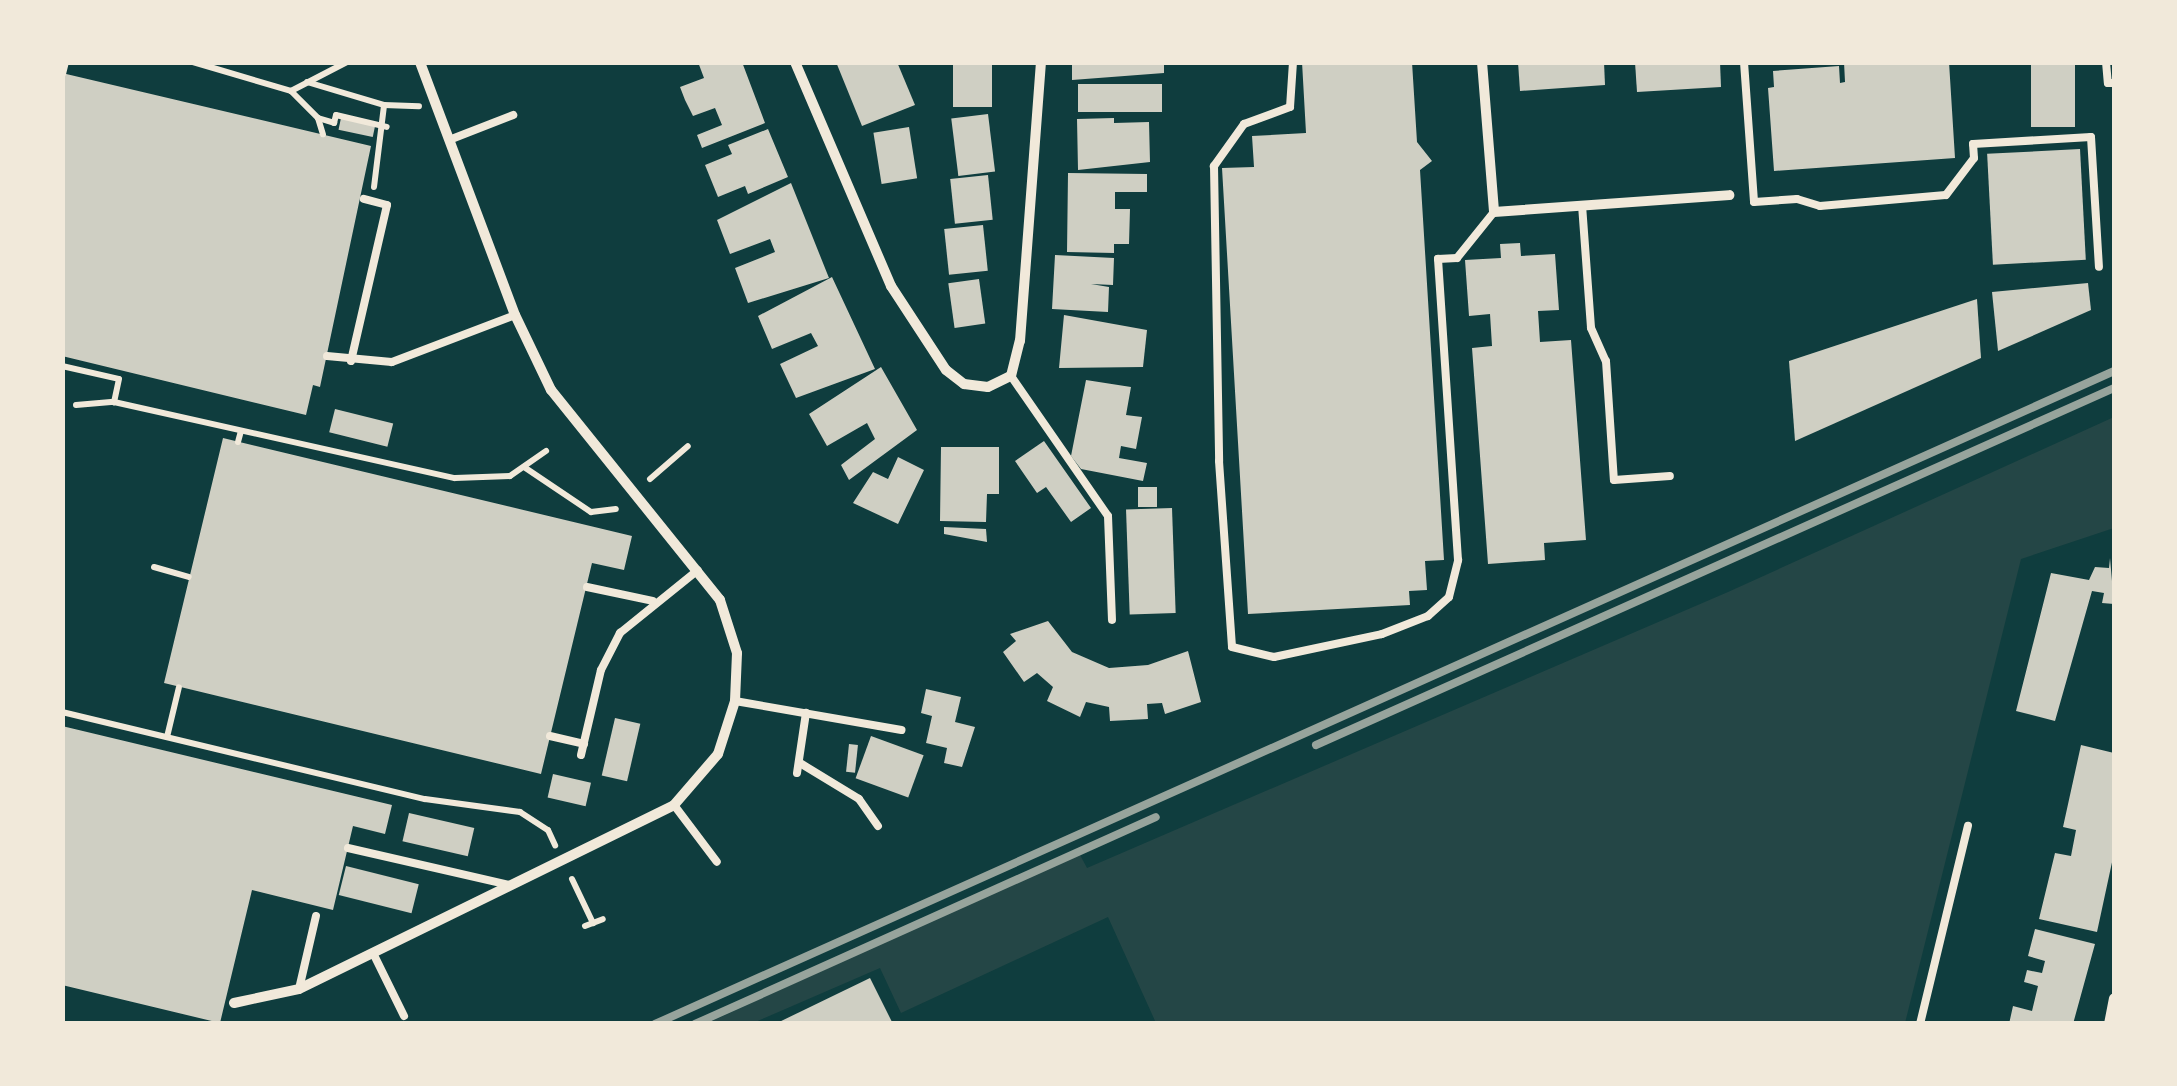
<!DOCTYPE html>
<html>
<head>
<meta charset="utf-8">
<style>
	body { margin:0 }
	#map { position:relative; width:2177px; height:1086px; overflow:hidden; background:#0f3d3e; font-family:Figtree,sans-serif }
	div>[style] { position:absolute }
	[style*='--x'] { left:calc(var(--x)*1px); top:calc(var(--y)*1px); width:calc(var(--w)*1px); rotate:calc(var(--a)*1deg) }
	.green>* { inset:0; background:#244646 }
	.building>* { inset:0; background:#cfcfc3; transform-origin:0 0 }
	.path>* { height:6px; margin:-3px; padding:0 3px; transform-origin:3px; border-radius:3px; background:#f1e9da }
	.service>* { height:8px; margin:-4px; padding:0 4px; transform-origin:4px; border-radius:4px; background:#f1e9da }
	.minor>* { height:10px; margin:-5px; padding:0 5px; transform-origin:5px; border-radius:5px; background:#f1e9da }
	.rail>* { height:8px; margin:-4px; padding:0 4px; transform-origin:4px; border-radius:4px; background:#97a49c }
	span { translate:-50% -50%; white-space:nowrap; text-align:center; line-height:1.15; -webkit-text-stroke:10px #f1e9da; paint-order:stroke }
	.frame { position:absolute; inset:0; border:65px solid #f1e9da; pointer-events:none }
</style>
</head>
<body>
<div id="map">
	<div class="green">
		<i style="clip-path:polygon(2114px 417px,2114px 528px,2021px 559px,1905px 1023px,1156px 1023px,1108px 917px,901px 1013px,880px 968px,753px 1023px,708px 1023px,1079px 853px,1087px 868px,1728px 592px)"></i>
	</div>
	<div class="building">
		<i style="clip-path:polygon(698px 62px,742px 62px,765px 123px,702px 148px,697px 135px,722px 125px,715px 108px,693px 116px,685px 100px,680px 87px,704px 78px)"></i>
		<i style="clip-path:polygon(836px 62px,897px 62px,915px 105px,862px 126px)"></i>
		<i style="left:953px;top:62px;width:39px;height:45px"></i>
		<i style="clip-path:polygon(1072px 62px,1164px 62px,1164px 73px,1072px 80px)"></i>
		<i style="clip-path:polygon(1302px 62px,1412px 62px,1417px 142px,1432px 161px,1420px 170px,1444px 560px,1425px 561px,1427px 590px,1409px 591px,1410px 605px,1248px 614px,1222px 168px,1254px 167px,1252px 136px,1306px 133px)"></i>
		<i style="clip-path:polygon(1518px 62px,1604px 62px,1605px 85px,1520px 91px)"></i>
		<i style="clip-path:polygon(1635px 62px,1720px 62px,1721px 87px,1637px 92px)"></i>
		<i style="clip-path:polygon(1844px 62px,1949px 62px,1955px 158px,1774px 171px,1768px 88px,1774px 87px,1773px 71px,1839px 66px,1840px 83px,1845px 82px)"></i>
		<i style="left:2031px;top:62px;width:44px;height:65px"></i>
		<i style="clip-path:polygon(62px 73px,371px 146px,320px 387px,313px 385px,306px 415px,62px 356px)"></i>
		<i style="left:1078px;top:84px;width:84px;height:28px"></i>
		<i style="left:988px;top:114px;width:58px;height:37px;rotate:83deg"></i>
		<i style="left:341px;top:118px;width:35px;height:12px;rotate:12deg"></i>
		<i style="clip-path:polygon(1114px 118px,1114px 123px,1149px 122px,1150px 162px,1078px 170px,1077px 119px)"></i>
		<i style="left:909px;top:127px;width:52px;height:36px;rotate:81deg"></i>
		<i style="clip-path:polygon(768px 129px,788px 177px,748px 194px,745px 186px,718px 197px,705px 165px,732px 154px,728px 145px)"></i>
		<i style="left:2080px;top:149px;width:111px;height:93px;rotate:87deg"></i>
		<i style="clip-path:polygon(1068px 173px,1147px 174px,1147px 192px,1115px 192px,1115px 209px,1130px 209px,1129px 244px,1114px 244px,1114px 253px,1067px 252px)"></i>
		<i style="left:988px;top:175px;width:45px;height:38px;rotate:84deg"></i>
		<i style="clip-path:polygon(791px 183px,829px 278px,748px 303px,735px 268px,775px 252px,770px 239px,730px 254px,717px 220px)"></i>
		<i style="left:983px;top:225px;width:46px;height:39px;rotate:84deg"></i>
		<i style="clip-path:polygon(1520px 243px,1521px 256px,1555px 254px,1559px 310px,1538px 311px,1540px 342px,1571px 340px,1586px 540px,1544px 543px,1545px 560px,1488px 564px,1472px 348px,1492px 346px,1490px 314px,1469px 316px,1465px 260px,1501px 258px,1500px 244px)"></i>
		<i style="clip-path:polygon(1055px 255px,1114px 258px,1113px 285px,1091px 284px,1109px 287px,1108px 312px,1052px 309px)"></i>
		<i style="clip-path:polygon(832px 277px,875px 369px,796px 398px,780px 364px,818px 346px,811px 333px,772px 349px,758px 316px)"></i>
		<i style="left:979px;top:279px;width:45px;height:31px;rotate:82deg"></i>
		<i style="clip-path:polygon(2088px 283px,2091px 310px,1998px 351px,1992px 292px)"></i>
		<i style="clip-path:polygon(1977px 299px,1981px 358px,1795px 441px,1789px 361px)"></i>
		<i style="clip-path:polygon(1064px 315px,1147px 330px,1143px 367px,1059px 368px)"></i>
		<i style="clip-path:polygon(881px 367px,917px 430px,849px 480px,841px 465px,875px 439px,867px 423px,827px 446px,809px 414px)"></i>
		<i style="clip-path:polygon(1086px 380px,1131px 387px,1126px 415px,1142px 417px,1136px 449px,1121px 446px,1119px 458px,1147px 463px,1143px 481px,1081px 469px,1071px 456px)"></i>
		<i style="left:335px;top:409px;width:60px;height:24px;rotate:14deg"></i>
		<i style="clip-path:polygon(223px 438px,632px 536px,624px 570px,592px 563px,541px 774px,164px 683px)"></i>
		<i style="clip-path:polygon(1044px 441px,1091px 508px,1071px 522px,1046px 487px,1037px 493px,1015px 461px)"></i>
		<i style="clip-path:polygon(941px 447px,999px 447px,999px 494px,987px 494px,986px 522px,940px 521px)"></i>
		<i style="clip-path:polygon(898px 457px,924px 470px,898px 524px,853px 503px,873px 472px,888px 479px)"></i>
		<i style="left:1138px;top:487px;width:19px;height:20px"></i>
		<i style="left:1172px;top:508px;width:105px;height:46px;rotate:88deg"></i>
		<i style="clip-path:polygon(944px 527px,986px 529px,987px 542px,944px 534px)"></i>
		<i style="clip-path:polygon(2110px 558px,2114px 604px,2102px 603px,2104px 593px,2092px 591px,2055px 721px,2016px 711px,2051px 573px,2089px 580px,2095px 567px,2109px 568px)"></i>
		<i style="clip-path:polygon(1048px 621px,1072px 652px,1109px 668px,1148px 665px,1188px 651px,1201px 702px,1165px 714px,1162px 703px,1147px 704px,1148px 719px,1110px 721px,1109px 707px,1086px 702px,1080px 717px,1047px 701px,1053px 687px,1037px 673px,1024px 682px,1003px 652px,1016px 641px,1010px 634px)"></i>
		<i style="clip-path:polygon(926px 689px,961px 697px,955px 722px,975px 727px,962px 767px,944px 763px,947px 748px,926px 743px,932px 716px,921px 713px)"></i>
		<i style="left:615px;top:718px;width:26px;height:59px;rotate:13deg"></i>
		<i style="clip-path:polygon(62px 726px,392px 805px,385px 834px,353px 826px,333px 910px,252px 890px,220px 1023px,62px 985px)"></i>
		<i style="left:871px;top:736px;width:56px;height:45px;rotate:20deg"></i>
		<i style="left:849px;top:744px;width:9px;height:28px;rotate:6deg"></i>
		<i style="clip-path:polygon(2081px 745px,2114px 753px,2114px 853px,2097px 932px,2039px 919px,2055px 853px,2071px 856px,2076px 830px,2063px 827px)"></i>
		<i style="left:553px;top:774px;width:39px;height:24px;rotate:13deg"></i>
		<i style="left:409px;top:813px;width:67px;height:29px;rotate:13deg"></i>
		<i style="left:346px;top:866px;width:75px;height:30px;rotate:14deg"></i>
		<i style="clip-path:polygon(2035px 929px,2095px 944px,2073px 1024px,2009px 1024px,2013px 1006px,2032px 1011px,2038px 986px,2024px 982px,2027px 970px,2042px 973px,2045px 961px,2028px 956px)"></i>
		<i style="clip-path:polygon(870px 978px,893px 1024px,775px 1024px)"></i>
	</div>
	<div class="path">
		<i style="--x:193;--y:62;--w:102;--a:16.5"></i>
		<i style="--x:291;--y:91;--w:63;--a:-27.4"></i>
		<i style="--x:63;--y:74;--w:12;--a:-76"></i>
		<i style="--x:307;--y:82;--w:80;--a:16.6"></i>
		<i style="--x:384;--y:105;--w:35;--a:2"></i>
		<i style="--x:291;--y:91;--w:38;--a:45"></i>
		<i style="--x:318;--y:118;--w:17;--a:73"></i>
		<i style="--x:318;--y:118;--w:17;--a:17"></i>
		<i style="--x:334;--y:123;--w:8;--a:-76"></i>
		<i style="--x:336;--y:115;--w:52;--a:13.2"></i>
		<i style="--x:374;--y:187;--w:82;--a:-83"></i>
		<i style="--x:62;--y:366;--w:58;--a:12.8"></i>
		<i style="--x:119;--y:379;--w:24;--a:102"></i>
		<i style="--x:76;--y:405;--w:38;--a:-5"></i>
		<i style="--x:114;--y:402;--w:349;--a:12.6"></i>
		<i style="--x:455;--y:478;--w:55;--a:-2.1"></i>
		<i style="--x:510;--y:476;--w:44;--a:-34.8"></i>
		<i style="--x:238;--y:442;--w:11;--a:-75"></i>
		<i style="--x:524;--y:467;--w:81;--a:33.9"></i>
		<i style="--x:591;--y:512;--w:25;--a:-7"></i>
		<i style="--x:650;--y:479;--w:50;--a:-41"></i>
		<i style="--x:154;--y:567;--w:36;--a:16"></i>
		<i style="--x:62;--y:712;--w:373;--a:13.5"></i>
		<i style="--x:425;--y:799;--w:96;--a:7.8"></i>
		<i style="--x:520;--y:812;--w:33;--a:33"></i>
		<i style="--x:548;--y:830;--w:17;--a:65"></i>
		<i style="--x:167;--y:737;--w:51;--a:-76.5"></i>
		<i style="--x:572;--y:879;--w:49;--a:64.5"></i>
		<i style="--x:585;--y:926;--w:19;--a:-21"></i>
	</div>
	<div class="service">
		<i style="--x:1293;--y:62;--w:45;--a:93.8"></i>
		<i style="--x:1290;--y:107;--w:49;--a:159.7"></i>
		<i style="--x:1244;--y:124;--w:52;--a:125.5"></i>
		<i style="--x:1214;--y:166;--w:295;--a:89"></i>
		<i style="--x:1219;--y:461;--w:186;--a:86"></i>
		<i style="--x:1232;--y:647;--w:43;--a:13.4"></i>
		<i style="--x:1274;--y:657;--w:110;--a:-12"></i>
		<i style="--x:1382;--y:634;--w:49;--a:-21.4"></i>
		<i style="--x:1428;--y:616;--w:28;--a:-42"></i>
		<i style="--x:1449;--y:597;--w:38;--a:-76"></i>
		<i style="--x:1458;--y:560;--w:302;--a:-93.8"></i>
		<i style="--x:1438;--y:259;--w:19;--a:-3"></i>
		<i style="--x:1457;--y:258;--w:59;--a:-51.2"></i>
		<i style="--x:1744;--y:62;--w:140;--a:85.9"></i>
		<i style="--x:1754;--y:202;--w:43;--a:-4"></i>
		<i style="--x:1797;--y:199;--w:24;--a:17"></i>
		<i style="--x:1820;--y:206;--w:126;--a:-5"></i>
		<i style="--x:1946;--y:195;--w:46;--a:-52.9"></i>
		<i style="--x:1974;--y:158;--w:14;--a:-94"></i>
		<i style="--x:1973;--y:144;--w:118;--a:-3.4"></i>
		<i style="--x:2091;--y:137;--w:130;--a:86.5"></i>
		<i style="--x:2106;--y:62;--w:21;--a:85"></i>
		<i style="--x:2108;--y:83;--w:6;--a:0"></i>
		<i style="--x:449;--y:140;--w:69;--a:-21.3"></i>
		<i style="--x:1582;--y:205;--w:123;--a:85.8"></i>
		<i style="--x:1591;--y:328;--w:36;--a:66"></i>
		<i style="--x:1606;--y:361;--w:119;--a:86.2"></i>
		<i style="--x:1614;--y:480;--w:56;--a:-4.1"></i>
		<i style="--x:327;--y:356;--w:65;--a:5.3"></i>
		<i style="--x:392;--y:362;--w:132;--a:-20.9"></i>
		<i style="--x:351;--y:361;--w:160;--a:-77"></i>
		<i style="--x:387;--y:205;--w:24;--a:-165"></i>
		<i style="--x:1011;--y:376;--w:170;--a:55.3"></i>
		<i style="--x:1108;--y:516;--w:104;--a:87.8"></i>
		<i style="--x:587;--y:587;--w:67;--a:12"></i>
		<i style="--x:735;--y:701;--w:169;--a:9.9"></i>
		<i style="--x:550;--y:736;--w:35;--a:13"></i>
		<i style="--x:581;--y:755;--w:87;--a:-76.8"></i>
		<i style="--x:601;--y:670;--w:42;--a:-62.8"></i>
		<i style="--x:620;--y:633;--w:100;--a:-38.9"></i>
		<i style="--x:800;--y:763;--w:69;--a:31.4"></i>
		<i style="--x:859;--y:799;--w:33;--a:55"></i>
		<i style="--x:797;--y:773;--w:61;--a:-81.5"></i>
		<i style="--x:674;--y:805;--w:71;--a:53"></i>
		<i style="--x:348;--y:848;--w:165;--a:12.9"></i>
		<i style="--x:374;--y:955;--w:68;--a:63.8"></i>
		<i style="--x:299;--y:989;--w:75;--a:-76.9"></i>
		<i style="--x:1920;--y:1024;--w:204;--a:-76.4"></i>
	</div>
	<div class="minor">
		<i style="--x:795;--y:62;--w:244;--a:66.8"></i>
		<i style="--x:891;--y:286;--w:100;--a:56.8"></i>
		<i style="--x:946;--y:370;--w:23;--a:38"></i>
		<i style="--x:964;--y:384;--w:24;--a:7"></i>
		<i style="--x:988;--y:387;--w:25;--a:-26"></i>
		<i style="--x:1011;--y:376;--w:36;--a:-76"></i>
		<i style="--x:1020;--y:341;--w:280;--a:-85.7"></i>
		<i style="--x:1482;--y:62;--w:150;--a:85.4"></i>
		<i style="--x:1494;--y:212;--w:236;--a:-4.1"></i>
		<i style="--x:234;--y:1003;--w:66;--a:-12.2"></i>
		<i style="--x:299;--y:989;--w:418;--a:-26.1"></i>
		<i style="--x:674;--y:805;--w:67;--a:-49.2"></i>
		<i style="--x:718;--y:754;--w:56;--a:-72.2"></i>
		<i style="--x:735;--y:701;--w:48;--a:-87.6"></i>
		<i style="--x:737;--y:653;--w:56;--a:-107.8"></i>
		<i style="--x:720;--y:600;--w:270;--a:-128.8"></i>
		<i style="--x:551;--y:390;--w:83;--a:-115.6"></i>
		<i style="--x:515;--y:315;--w:270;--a:-110.6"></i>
		<i style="--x:2109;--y:1024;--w:26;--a:-79"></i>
	</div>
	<div class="rail">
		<i style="--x:1316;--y:745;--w:874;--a:-24.1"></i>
		<i style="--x:655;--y:1024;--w:1598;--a:-24.11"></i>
		<i style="--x:695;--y:1024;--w:505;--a:-24.18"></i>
	</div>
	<div class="frame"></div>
</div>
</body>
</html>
